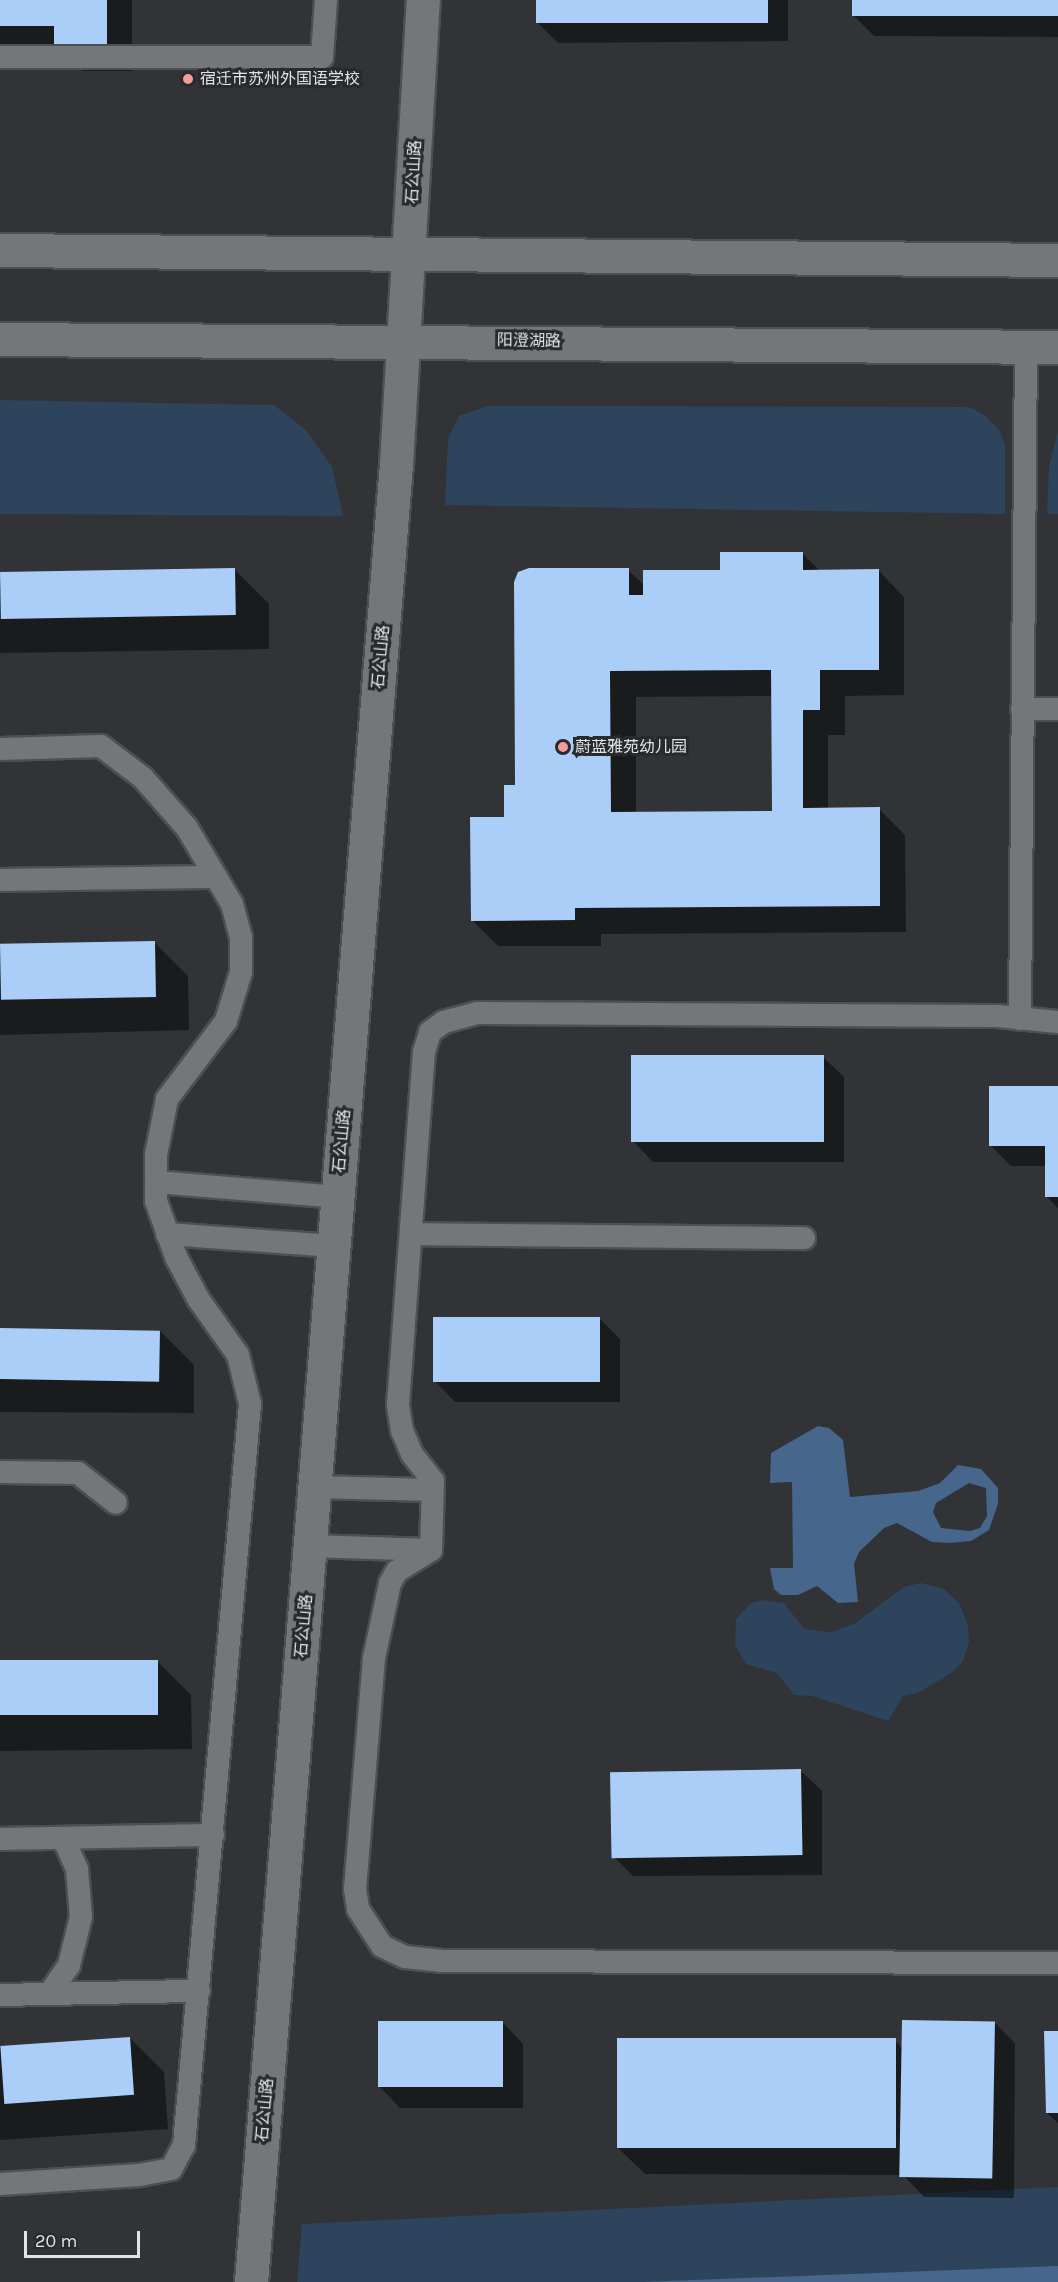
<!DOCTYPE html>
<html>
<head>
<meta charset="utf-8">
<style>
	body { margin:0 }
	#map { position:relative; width:1058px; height:2282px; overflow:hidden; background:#313336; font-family:Karla,"Noto Sans SC",sans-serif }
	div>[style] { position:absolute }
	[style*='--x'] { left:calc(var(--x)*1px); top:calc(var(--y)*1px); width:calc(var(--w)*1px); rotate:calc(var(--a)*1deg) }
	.green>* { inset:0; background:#2e445d }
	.water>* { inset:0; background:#46668b }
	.shadow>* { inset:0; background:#0007 }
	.building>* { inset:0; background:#aacef8; transform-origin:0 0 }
	.roads { filter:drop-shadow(2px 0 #4d4f51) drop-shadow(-2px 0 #4d4f51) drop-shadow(0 2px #4d4f51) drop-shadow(0 -2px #4d4f51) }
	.service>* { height:22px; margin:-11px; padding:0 11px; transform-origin:11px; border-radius:11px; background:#747679 }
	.tertiary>* { height:33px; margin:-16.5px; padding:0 16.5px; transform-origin:16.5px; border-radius:16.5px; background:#747679 }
	.secondary>* { height:33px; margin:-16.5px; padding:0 16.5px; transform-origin:16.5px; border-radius:16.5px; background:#747679 }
	.dots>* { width:16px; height:16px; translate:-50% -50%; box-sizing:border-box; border:3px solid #282a2c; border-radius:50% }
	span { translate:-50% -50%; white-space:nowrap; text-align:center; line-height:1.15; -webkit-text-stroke:6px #282a2c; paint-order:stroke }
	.poi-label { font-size:16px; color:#e2e3e5 }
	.left { translate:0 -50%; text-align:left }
	.street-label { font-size:16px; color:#e2e3e5 }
	.scale { position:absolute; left:24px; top:2231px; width:116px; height:27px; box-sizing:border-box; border:3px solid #e2e3e5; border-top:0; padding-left:8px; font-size:18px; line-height:21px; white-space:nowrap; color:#e2e3e5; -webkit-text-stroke:4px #282a2c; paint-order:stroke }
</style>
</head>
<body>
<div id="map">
	<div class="green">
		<i style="clip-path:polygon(0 400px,274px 405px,306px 430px,332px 467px,343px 516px,0 514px)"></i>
		<i style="clip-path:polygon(487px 406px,969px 407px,986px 416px,999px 430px,1005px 444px,1005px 514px,445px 505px,448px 439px,459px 416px)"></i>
		<i style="clip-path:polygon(1058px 431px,1058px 514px,1047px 514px,1049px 467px)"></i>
		<i style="clip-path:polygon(921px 1583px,944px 1589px,959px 1603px,968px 1625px,969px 1642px,963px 1661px,951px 1673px,918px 1693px,903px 1696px,888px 1721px,812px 1696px,794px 1695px,777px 1673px,746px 1664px,735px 1645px,736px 1619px,750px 1604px,761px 1600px,784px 1603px,804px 1629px,831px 1632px,854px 1624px,904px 1587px)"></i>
		<i style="clip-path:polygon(1058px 2187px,1058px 2277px,962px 2282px,297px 2282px,302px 2224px)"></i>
	</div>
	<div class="water">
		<i style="clip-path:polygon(evenodd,818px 1426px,829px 1428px,843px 1440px,850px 1497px,918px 1491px,940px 1483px,958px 1465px,981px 1469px,998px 1488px,998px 1504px,989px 1530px,971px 1541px,949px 1543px,932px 1542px,897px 1523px,884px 1528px,859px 1552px,854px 1564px,858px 1602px,838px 1603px,817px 1586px,798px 1595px,781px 1595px,774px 1589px,770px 1568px,793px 1568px,792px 1482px,770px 1483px,771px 1453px,818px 1426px,969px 1483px,986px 1488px,987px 1516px,980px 1528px,970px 1531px,941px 1528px,933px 1512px,936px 1503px,969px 1483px)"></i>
		<i style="clip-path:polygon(1058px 2266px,1058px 2282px,643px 2282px)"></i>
	</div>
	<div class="shadow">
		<i style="clip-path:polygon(0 0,132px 0,132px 71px,82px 71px,62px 51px,0 52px)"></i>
		<i style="clip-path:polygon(537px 0,788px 0,788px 41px,558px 43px,538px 23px)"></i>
		<i style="clip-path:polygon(854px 0,1058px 0,1058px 37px,874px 36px,854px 16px)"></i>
		<i style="clip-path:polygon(evenodd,802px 553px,820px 571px,878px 570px,904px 597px,904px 695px,845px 696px,845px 735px,828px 735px,828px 809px,879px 809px,905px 835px,906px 932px,601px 934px,601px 946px,498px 946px,472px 920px,517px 786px,628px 570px,645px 586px,802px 553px,773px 696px,774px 813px,636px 813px,636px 697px,773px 696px)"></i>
		<i style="clip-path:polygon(235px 570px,269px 604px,269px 649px,0 653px,0 574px)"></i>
		<i style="clip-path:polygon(154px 942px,188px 976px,189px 1030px,0 1035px,0 946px)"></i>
		<i style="clip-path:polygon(823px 1057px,844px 1077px,844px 1162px,653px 1162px,633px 1141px)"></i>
		<i style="clip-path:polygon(1058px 1088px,1058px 1208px,1046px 1196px,1047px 1166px,1011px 1166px,991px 1146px)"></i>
		<i style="clip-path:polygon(599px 1318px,620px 1339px,620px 1402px,455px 1402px,435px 1381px)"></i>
		<i style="clip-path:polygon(0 1330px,160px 1331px,194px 1365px,194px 1413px,0 1412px)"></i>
		<i style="clip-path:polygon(157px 1661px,191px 1695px,192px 1749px,0 1751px,0 1663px)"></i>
		<i style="clip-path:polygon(801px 1771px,822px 1791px,822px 1875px,633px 1876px,612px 1855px)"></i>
		<i style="clip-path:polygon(994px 2022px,1015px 2043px,1014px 2198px,924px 2197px,903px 2175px,645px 2174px,618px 2148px,895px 2041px,903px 2049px)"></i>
		<i style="clip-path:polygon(503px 2023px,523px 2044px,523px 2108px,400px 2108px,380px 2087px)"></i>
		<i style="clip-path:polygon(1058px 2032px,1058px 2123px,1047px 2113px)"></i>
		<i style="clip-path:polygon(130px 2038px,164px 2072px,168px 2129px,0 2140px,0 2047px)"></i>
	</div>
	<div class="building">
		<i style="clip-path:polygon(0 0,107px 0,107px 46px,54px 46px,54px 26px,0 26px)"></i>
		<i style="left:536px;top:0;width:232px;height:23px"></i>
		<i style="left:852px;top:0;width:206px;height:16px"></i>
		<i style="clip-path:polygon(evenodd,720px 552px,803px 552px,803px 570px,879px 569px,879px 670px,820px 670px,820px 710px,803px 710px,803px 808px,880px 807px,880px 906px,575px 908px,575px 920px,471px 921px,470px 817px,504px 817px,504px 785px,515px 785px,514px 582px,518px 572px,529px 568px,629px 568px,629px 595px,643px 595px,643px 570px,720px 570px,720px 552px,771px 670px,772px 811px,611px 812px,610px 671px,771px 670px)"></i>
		<i style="left:235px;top:568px;width:47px;height:235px;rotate:89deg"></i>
		<i style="left:155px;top:941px;width:56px;height:155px;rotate:89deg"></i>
		<i style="left:631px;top:1055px;width:193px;height:87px"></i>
		<i style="clip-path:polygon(989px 1086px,1058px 1086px,1058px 1197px,1045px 1197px,1045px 1146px,989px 1146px)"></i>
		<i style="left:433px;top:1317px;width:167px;height:65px"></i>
		<i style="left:0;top:1328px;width:160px;height:51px;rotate:1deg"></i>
		<i style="left:158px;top:1660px;width:55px;height:158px;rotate:90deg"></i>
		<i style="left:801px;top:1769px;width:86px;height:191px;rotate:89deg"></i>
		<i style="left:902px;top:2020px;width:93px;height:157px;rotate:1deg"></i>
		<i style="left:378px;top:2021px;width:125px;height:66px"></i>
		<i style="clip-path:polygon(1044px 2031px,1058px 2031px,1058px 2113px,1046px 2113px)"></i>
		<i style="left:130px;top:2037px;width:58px;height:130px;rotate:86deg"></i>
		<i style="left:617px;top:2038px;width:279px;height:110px"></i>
	</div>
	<div class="roads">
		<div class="service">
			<i style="--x:0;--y:57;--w:322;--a:0"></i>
			<i style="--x:322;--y:57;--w:57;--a:-86"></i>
			<i style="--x:1022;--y:709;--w:36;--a:0"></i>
			<i style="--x:0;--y:749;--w:101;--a:-1.7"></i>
			<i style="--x:101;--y:746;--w:53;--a:37.3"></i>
			<i style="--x:143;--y:778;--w:67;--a:48.7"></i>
			<i style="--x:187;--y:828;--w:88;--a:59.4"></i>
			<i style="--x:232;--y:904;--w:34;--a:75"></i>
			<i style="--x:241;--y:937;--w:35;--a:90"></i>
			<i style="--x:241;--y:972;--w:51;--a:107"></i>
			<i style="--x:226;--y:1021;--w:98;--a:127.1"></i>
			<i style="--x:167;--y:1099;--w:57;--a:101.1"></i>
			<i style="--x:156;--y:1155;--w:46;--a:90"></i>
			<i style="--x:156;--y:1201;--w:59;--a:70.3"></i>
			<i style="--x:176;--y:1257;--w:49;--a:61.9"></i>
			<i style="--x:199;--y:1300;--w:67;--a:54.7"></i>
			<i style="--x:238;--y:1355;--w:50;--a:76.2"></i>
			<i style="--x:250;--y:1404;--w:744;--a:95.09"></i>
			<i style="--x:184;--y:2145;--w:27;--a:118"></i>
			<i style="--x:171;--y:2169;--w:33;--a:169"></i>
			<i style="--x:139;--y:2175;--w:139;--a:176.3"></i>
			<i style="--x:0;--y:880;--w:216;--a:-0.8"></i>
			<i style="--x:1020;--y:1019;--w:673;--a:-89.49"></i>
			<i style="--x:156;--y:1182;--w:183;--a:4.7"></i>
			<i style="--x:167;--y:1234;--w:167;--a:4.1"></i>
			<i style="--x:411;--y:1234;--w:393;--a:0.6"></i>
			<i style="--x:0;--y:1472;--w:78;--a:0.7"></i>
			<i style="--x:78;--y:1473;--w:48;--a:38.3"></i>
			<i style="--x:315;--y:1487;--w:117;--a:1.5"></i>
			<i style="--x:310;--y:1546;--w:121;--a:1.9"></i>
			<i style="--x:431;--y:1550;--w:69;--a:-88.3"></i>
			<i style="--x:433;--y:1481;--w:34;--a:-128"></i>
			<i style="--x:412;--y:1454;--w:25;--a:-113"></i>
			<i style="--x:402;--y:1431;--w:26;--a:-99"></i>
			<i style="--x:398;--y:1405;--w:354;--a:-85.8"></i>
			<i style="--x:424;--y:1052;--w:21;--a:-73"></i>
			<i style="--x:430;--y:1032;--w:17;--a:-36"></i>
			<i style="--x:444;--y:1022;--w:34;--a:-15"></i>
			<i style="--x:477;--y:1013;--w:520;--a:0.33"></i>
			<i style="--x:997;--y:1016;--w:61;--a:5.6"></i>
			<i style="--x:431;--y:1550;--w:40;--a:148"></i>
			<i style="--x:397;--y:1571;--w:14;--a:120"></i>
			<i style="--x:390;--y:1583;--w:77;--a:102"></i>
			<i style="--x:374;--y:1658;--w:232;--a:94.7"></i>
			<i style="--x:355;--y:1889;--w:20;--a:81"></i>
			<i style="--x:358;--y:1909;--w:44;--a:57"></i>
			<i style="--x:382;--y:1946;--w:25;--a:26"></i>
			<i style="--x:405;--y:1957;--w:36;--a:6"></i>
			<i style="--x:441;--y:1961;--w:617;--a:0.19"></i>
			<i style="--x:0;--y:1839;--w:213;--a:-1.1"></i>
			<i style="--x:49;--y:1994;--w:35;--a:-55"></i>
			<i style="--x:69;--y:1965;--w:49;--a:-76"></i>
			<i style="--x:81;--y:1917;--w:48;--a:-94.8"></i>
			<i style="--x:77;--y:1869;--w:34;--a:-114"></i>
			<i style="--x:0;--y:1995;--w:199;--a:-1.2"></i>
		</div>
		<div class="tertiary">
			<i style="--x:251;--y:2282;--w:1823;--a:-85.44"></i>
			<i style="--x:396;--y:465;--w:466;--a:-86.7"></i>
		</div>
		<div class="secondary">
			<i style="--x:0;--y:250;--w:1058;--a:0.54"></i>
			<i style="--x:0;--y:339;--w:1058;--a:0.43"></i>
		</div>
	</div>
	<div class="dots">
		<i style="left:188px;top:79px;background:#f59b9c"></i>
		<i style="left:563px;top:747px;background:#f59b9c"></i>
	</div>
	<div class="poi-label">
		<span class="left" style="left:200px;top:79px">宿迁市苏州外国语学校</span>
		<span class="left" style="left:575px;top:747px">蔚蓝雅苑幼儿园</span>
	</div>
	<div class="street-label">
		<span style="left:414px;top:172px;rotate:-87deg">石公山路</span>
		<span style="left:529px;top:341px;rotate:1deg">阳澄湖路</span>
		<span style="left:381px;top:657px;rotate:-85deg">石公山路</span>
		<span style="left:342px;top:1141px;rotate:-85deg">石公山路</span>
		<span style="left:304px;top:1626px;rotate:-85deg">石公山路</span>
		<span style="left:265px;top:2110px;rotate:-85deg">石公山路</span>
	</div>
	<div class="scale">20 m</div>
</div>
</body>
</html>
